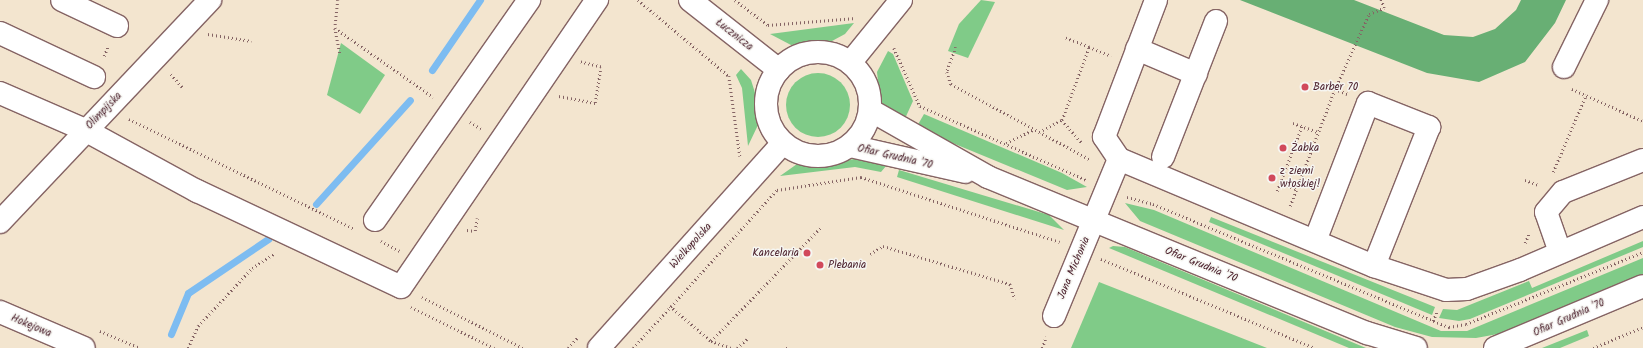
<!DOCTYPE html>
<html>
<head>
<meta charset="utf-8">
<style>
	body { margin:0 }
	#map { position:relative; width:1643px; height:348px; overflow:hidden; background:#f3e5cf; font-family:Kalam,sans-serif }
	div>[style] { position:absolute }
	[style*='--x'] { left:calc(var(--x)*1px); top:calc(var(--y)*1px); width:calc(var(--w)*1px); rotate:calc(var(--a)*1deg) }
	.green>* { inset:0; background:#80cb88 }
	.round { border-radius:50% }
	.forest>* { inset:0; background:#68af74 }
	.stream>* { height:7px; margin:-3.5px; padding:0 3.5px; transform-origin:3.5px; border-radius:3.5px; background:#7dbcf1 }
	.path>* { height:2.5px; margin-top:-1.25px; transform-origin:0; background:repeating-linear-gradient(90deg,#856464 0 1px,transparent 0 4px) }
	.roads { filter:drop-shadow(1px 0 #856464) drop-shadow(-1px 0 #856464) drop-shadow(0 1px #856464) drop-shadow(0 -1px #856464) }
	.minor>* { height:22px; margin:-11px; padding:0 11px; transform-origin:11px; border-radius:11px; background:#fff }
	.minor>.ring { margin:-11px; padding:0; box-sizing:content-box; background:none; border:22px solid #fff; border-radius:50% }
	.dots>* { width:11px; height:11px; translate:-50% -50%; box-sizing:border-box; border:2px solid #f6f6f2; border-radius:50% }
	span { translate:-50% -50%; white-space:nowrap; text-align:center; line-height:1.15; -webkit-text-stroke:3px #f6f6f2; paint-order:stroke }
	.street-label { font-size:11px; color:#4a1f2b }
	.poi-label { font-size:11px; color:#4a1f2b }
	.left { translate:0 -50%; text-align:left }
	.right { translate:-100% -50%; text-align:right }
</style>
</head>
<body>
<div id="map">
	<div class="green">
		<i style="clip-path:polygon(981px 0,995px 2px,968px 58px,948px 51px,959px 24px)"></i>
		<i style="clip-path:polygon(854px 23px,845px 34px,832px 41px,791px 45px,770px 34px)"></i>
		<i style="clip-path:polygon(341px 43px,385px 75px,360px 114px,327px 95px)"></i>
		<i style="clip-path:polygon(888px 51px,893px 54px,913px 101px,903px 123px,880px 101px,877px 72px)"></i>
		<i style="clip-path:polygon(741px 69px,751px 80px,757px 99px,758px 125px,748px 146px,742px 88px,736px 75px)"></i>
		<i class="round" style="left:786px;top:73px;width:64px;height:64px"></i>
		<i style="clip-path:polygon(924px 114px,1062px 173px,1087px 187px,1067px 190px,916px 128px)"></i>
		<i style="clip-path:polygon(854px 159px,886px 166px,881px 172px,855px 167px,780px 176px,797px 164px,823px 165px)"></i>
		<i style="clip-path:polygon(899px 170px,1049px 215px,1064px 230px,897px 177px)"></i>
		<i style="clip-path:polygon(1125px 203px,1154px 210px,1441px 331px,1467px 331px,1643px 258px,1643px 274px,1498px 334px,1476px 338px,1432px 337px,1395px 327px,1140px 221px)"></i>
		<i style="clip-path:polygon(1211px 217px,1435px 307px,1432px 315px,1209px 222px)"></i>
		<i style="clip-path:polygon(1643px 241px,1643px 247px,1470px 319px,1459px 321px,1439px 318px,1443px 309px,1457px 310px,1529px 281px,1532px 288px)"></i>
		<i style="clip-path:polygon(1113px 246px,1125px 247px,1366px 348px,1349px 348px,1109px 248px)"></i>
		<i style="clip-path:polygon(1099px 282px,1267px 348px,1071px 348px)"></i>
		<i style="clip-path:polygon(1587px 330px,1589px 336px,1560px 348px,1542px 348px)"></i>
	</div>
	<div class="forest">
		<i style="clip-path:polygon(1240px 0,1354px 0,1444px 35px,1473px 37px,1495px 29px,1516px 10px,1521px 0,1566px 0,1555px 23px,1525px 62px,1479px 82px,1427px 73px)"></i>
	</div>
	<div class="stream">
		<i style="--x:432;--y:70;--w:85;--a:-55.6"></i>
		<i style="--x:316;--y:204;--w:140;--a:-47.9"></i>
		<i style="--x:171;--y:334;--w:44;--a:-67.5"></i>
		<i style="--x:188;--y:293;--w:97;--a:-34"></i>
	</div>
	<div class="path">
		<i style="--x:338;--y:0;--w:28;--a:96"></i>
		<i style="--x:335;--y:28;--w:26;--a:79"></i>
		<i style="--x:638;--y:0;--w:119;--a:39.9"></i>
		<i style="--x:729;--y:76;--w:81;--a:82.2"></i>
		<i style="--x:735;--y:0;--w:41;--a:37.1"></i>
		<i style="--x:768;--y:25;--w:88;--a:-4.5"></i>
		<i style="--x:335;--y:28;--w:120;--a:35.1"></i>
		<i style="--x:208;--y:34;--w:44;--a:9.2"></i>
		<i style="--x:956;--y:47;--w:27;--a:110"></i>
		<i style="--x:947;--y:72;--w:13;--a:72"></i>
		<i style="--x:951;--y:84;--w:159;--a:28.5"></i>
		<i style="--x:1089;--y:47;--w:24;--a:22"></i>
		<i style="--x:894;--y:48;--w:64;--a:65.9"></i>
		<i style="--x:920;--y:106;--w:182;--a:24"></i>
		<i style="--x:104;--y:56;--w:11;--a:-68"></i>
		<i style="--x:171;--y:74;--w:18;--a:49"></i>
		<i style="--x:1335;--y:89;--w:14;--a:21"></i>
		<i style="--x:1572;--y:89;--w:78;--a:24.3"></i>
		<i style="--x:559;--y:96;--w:37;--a:11"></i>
		<i style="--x:595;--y:103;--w:36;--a:-81"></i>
		<i style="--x:601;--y:67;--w:21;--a:-166"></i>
		<i style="--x:129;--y:119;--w:251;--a:26"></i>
		<i style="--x:1062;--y:120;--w:78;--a:-69.7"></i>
		<i style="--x:1089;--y:47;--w:25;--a:-159"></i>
		<i style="--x:470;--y:122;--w:13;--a:32"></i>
		<i style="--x:1293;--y:123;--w:27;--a:20"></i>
		<i style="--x:1039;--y:132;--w:26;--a:-28"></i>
		<i style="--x:1062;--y:120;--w:30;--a:49"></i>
		<i style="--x:1006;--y:143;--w:30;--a:-26"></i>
		<i style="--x:1553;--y:172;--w:84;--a:-66.8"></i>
		<i style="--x:1525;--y:180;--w:15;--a:20"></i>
		<i style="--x:1280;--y:182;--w:17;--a:24"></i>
		<i style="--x:1277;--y:191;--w:70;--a:-69"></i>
		<i style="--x:1127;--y:197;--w:27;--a:15"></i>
		<i style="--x:1153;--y:204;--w:321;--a:22.6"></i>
		<i style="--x:1449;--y:327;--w:17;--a:-10"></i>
		<i style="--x:1466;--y:324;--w:191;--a:-22.1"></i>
		<i style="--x:1290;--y:206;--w:125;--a:-69"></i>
		<i style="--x:1335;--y:89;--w:82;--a:-65.6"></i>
		<i style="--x:1369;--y:14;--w:16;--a:-22"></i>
		<i style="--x:1384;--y:8;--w:9;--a:-111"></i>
		<i style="--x:467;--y:230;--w:8;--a:7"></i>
		<i style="--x:475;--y:231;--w:13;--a:-81"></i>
		<i style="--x:381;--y:241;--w:21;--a:28"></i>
		<i style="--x:1525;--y:243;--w:11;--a:-68"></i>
		<i style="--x:870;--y:254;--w:15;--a:-32"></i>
		<i style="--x:883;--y:246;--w:133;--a:16.7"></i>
		<i style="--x:1010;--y:284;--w:16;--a:72"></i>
		<i style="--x:1101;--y:259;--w:232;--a:22.6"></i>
		<i style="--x:422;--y:297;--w:113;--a:26.8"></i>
		<i style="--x:670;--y:306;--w:54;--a:40.5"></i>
		<i style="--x:711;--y:341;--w:21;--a:19"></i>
		<i style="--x:411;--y:307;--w:93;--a:26.3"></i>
		<i style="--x:1433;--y:321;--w:11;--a:-68"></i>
		<i style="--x:100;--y:331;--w:43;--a:23"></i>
		<i style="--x:711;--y:341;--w:158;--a:-46"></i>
		<i style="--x:188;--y:348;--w:24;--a:-66"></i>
		<i style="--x:198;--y:326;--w:79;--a:-47"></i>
		<i style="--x:252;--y:268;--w:27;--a:-33"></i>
		<i style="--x:568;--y:348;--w:15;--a:-48"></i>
		<i style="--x:633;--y:348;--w:214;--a:-47.7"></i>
		<i style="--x:777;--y:190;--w:85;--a:-8.8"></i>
		<i style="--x:861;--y:177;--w:209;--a:18.1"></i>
		<i style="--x:737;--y:348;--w:15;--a:-42"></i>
		<i style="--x:786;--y:348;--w:2;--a:-27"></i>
		<i style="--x:1042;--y:348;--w:12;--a:-70"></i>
		<i style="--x:1593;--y:348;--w:54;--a:-22.8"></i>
	</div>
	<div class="roads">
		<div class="minor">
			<i style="--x:62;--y:0;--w:61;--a:25.3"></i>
			<i style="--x:690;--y:0;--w:113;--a:38.2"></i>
			<i style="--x:0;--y:33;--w:104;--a:25.1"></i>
			<i style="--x:1137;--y:49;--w:64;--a:23"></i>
			<i class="ring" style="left:766px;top:52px;width:82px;height:82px"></i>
			<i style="--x:850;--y:63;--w:81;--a:-51"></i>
			<i style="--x:1564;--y:67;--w:75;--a:-63.8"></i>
			<i style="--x:0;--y:93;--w:93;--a:23.5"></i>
			<i style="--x:85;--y:130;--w:128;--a:28.6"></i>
			<i style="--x:197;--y:191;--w:225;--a:25.2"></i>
			<i style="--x:401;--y:287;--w:348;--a:-55.7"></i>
			<i style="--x:870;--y:110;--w:136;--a:29.6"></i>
			<i style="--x:988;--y:177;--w:410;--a:22.4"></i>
			<i style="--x:1367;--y:333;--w:51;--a:17"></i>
			<i style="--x:850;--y:146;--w:118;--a:12.7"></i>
			<i style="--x:1163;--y:157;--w:146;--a:-68.7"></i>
			<i style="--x:1119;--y:159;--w:27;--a:-124"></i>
			<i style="--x:1104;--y:137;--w:147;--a:-69.2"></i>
			<i style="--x:375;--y:220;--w:269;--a:-55"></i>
			<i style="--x:0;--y:222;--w:306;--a:-46.6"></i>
			<i style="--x:1315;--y:241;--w:148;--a:-69"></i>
			<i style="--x:1368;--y:103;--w:66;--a:21.5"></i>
			<i style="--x:1429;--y:127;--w:149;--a:111.6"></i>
			<i style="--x:1560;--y:252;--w:42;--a:-109.3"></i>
			<i style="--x:1546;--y:212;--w:26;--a:-50"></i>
			<i style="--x:1563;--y:192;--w:86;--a:-21.8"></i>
			<i style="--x:0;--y:312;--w:91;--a:23.2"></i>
			<i style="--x:1054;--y:316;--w:170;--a:-67.5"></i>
			<i style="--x:1119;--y:159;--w:277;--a:22.8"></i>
			<i style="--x:1374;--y:266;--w:76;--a:18.4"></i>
			<i style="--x:1446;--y:290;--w:21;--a:-3"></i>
			<i style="--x:1467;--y:289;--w:56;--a:-19.7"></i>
			<i style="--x:1520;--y:270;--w:134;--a:-23.3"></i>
			<i style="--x:599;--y:348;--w:275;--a:-48.1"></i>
			<i style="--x:1495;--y:348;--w:160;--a:-22.7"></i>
		</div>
	</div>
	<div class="dots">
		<i style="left:1305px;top:87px;background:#d1495b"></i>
		<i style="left:1283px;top:148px;background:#d1495b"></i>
		<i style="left:1272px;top:178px;background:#d1495b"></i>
		<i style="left:807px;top:253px;background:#d1495b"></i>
		<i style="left:820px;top:265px;background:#d1495b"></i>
	</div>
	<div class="street-label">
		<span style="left:734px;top:35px;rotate:38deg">Łucznicza</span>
		<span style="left:104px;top:111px;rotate:-46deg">Olimpijska</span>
		<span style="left:895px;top:157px;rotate:13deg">Ofiar Grudnia '70</span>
		<span style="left:691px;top:246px;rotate:-48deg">Wielkopolska</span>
		<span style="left:1201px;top:265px;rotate:22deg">Ofiar Grudnia '70</span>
		<span style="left:1074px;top:268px;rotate:-67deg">Jana Michonia</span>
		<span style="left:1569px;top:318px;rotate:-24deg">Ofiar Grudnia '70</span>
		<span style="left:31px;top:326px;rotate:23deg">Hokejowa</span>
	</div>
	<div class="poi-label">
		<span class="left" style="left:1313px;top:87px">Barber 70</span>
		<span class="left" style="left:1291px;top:148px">Żabka</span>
		<span class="left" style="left:1280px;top:178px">z ziemi<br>włoskiej!</span>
		<span class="right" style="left:799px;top:253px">Kancelaria</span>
		<span class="left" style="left:828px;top:265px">Plebania</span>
	</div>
</div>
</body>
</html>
